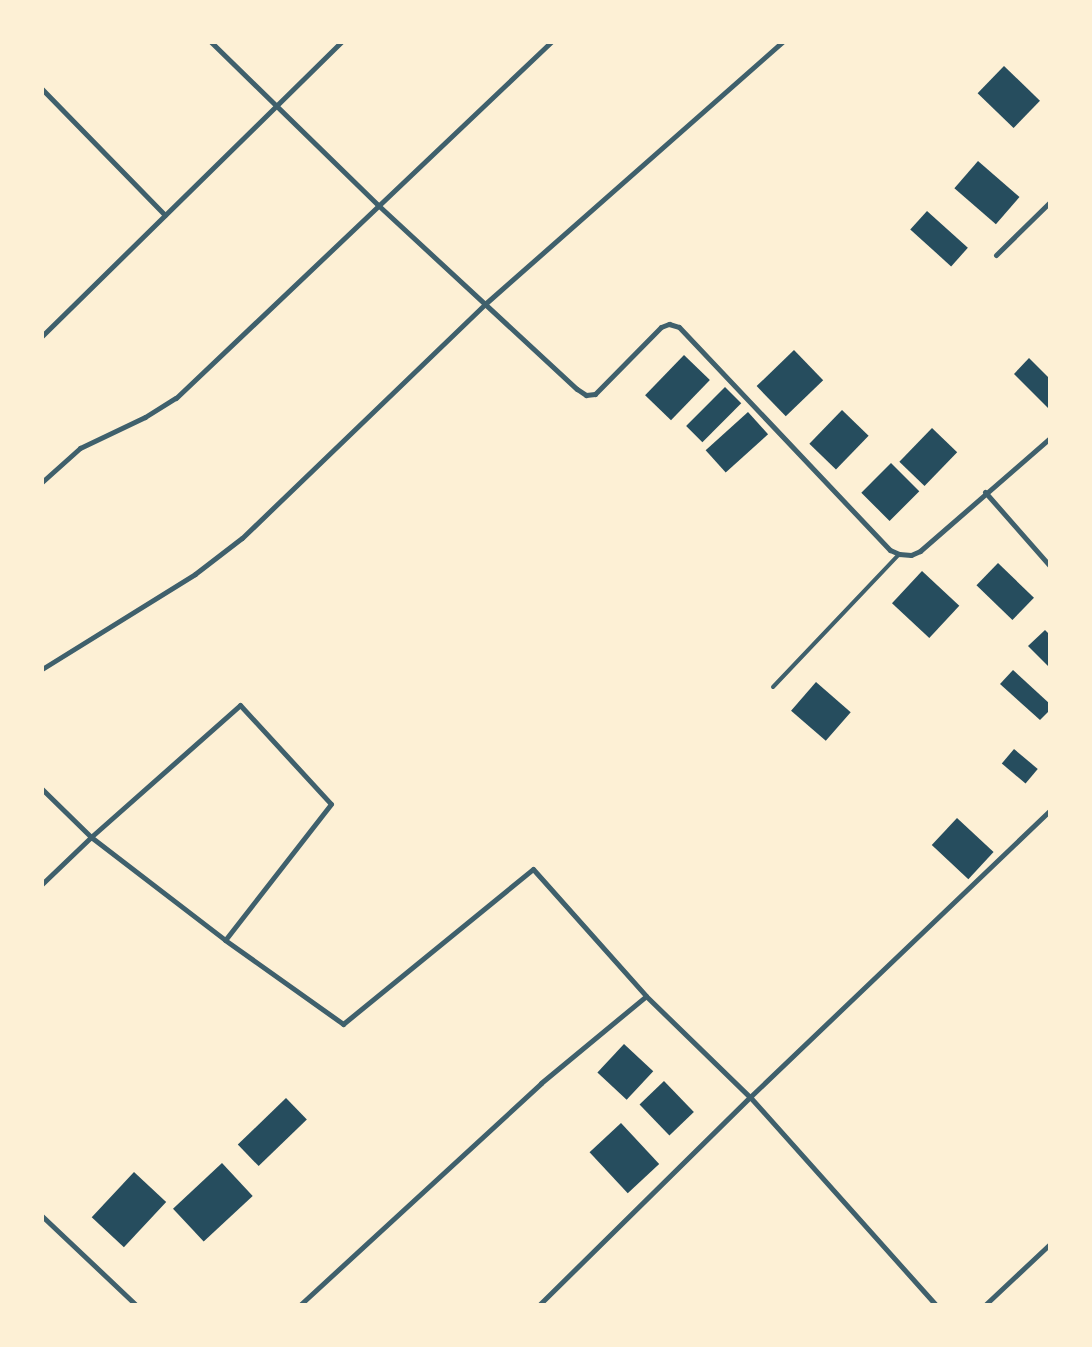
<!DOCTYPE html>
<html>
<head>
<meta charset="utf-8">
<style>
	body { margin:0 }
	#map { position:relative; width:1092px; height:1347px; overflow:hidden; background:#fdf0d5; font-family:"Golos Text",sans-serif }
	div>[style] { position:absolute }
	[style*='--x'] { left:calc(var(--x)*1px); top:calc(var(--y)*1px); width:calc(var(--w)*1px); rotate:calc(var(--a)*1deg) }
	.building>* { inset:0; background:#264d5e; transform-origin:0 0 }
	.service>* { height:4px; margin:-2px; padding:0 2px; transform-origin:2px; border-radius:2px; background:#3f606c }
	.minor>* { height:5px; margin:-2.5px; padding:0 2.5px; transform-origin:2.5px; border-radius:2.5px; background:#3f606c }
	span { translate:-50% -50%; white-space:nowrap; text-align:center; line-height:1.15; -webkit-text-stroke:4px #fdf0d5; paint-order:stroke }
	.frame { position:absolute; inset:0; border:44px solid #fdf0d5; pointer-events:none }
</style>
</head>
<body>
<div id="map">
	<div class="building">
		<i style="left:1004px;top:66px;width:50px;height:38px;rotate:44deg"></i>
		<i style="left:978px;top:161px;width:55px;height:36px;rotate:41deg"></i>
		<i style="left:927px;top:211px;width:55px;height:25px;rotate:42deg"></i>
		<i style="left:794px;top:350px;width:42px;height:52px;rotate:46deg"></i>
		<i style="left:684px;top:355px;width:36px;height:56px;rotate:44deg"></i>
		<i style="clip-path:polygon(1029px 358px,1050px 379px,1050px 410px,1014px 374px)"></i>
		<i style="left:725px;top:387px;width:23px;height:55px;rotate:45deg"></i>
		<i style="left:842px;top:410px;width:37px;height:47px;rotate:44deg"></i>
		<i style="left:748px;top:412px;width:30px;height:57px;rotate:48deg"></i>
		<i style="left:932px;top:428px;width:35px;height:47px;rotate:44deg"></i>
		<i style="left:891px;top:463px;width:40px;height:42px;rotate:45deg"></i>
		<i style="left:998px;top:563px;width:50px;height:31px;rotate:44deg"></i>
		<i style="left:922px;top:571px;width:51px;height:44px;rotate:43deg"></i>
		<i style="clip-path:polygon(1045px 630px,1050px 635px,1050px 668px,1028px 646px)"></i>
		<i style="clip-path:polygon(1013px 670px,1050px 704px,1050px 710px,1040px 720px,1000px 684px)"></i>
		<i style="left:816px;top:682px;width:46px;height:38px;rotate:41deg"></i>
		<i style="left:1014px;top:749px;width:31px;height:19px;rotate:40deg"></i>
		<i style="left:957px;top:818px;width:50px;height:37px;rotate:43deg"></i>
		<i style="left:624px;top:1044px;width:40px;height:39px;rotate:43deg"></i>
		<i style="left:664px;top:1081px;width:43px;height:34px;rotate:46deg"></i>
		<i style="left:286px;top:1098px;width:30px;height:67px;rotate:46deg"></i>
		<i style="left:621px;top:1123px;width:56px;height:43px;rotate:47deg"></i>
		<i style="left:222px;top:1163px;width:45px;height:67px;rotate:47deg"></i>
		<i style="left:134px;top:1172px;width:44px;height:62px;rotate:43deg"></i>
	</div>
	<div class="service">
		<i style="--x:773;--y:687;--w:183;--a:-46.5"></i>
	</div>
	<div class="minor">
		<i style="--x:211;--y:42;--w:233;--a:44.3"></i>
		<i style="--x:378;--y:205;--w:271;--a:42.8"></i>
		<i style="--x:577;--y:389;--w:11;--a:34"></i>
		<i style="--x:586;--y:395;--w:9;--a:-6"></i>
		<i style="--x:595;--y:394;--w:94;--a:-45.4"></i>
		<i style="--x:661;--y:327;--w:9;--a:-21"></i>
		<i style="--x:669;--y:324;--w:10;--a:17"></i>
		<i style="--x:679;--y:327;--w:307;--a:46.6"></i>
		<i style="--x:890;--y:550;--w:10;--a:24"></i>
		<i style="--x:899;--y:554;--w:12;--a:5"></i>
		<i style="--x:911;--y:555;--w:10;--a:-24"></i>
		<i style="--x:920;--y:551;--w:172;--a:-41"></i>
		<i style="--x:42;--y:89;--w:176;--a:45.7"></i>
		<i style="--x:996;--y:255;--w:76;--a:-44.5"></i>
		<i style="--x:42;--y:336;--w:419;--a:-44.5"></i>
		<i style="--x:42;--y:482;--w:51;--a:-41.8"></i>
		<i style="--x:80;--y:448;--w:72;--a:-25.5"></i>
		<i style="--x:145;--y:417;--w:36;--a:-32"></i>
		<i style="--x:176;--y:398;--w:517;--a:-43.51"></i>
		<i style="--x:985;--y:492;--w:98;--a:48.7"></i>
		<i style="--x:42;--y:669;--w:180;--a:-31.8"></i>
		<i style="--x:195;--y:574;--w:59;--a:-37.5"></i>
		<i style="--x:242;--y:538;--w:337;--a:-43.9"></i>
		<i style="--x:485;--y:304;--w:396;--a:-41.4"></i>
		<i style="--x:42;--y:789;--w:69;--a:44.4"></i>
		<i style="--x:91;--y:837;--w:199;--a:-41.5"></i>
		<i style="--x:240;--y:705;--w:134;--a:47.4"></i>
		<i style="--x:331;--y:804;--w:172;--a:127.9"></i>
		<i style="--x:225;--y:940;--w:145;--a:35.4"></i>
		<i style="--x:343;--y:1024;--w:245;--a:-39.2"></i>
		<i style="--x:533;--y:869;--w:170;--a:48.3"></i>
		<i style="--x:646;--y:996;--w:145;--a:44.2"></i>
		<i style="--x:750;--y:1097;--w:278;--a:48.2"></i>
		<i style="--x:42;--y:884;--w:68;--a:-43.8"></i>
		<i style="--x:91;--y:837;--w:169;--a:37.5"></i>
		<i style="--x:42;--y:1216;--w:128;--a:43.4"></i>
		<i style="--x:301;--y:1304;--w:326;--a:-42.6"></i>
		<i style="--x:541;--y:1083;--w:136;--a:-39.6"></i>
		<i style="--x:540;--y:1304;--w:295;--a:-44.6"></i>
		<i style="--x:750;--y:1097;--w:415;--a:-43.7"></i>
		<i style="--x:986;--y:1304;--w:88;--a:-43.2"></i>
	</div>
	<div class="frame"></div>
</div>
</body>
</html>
